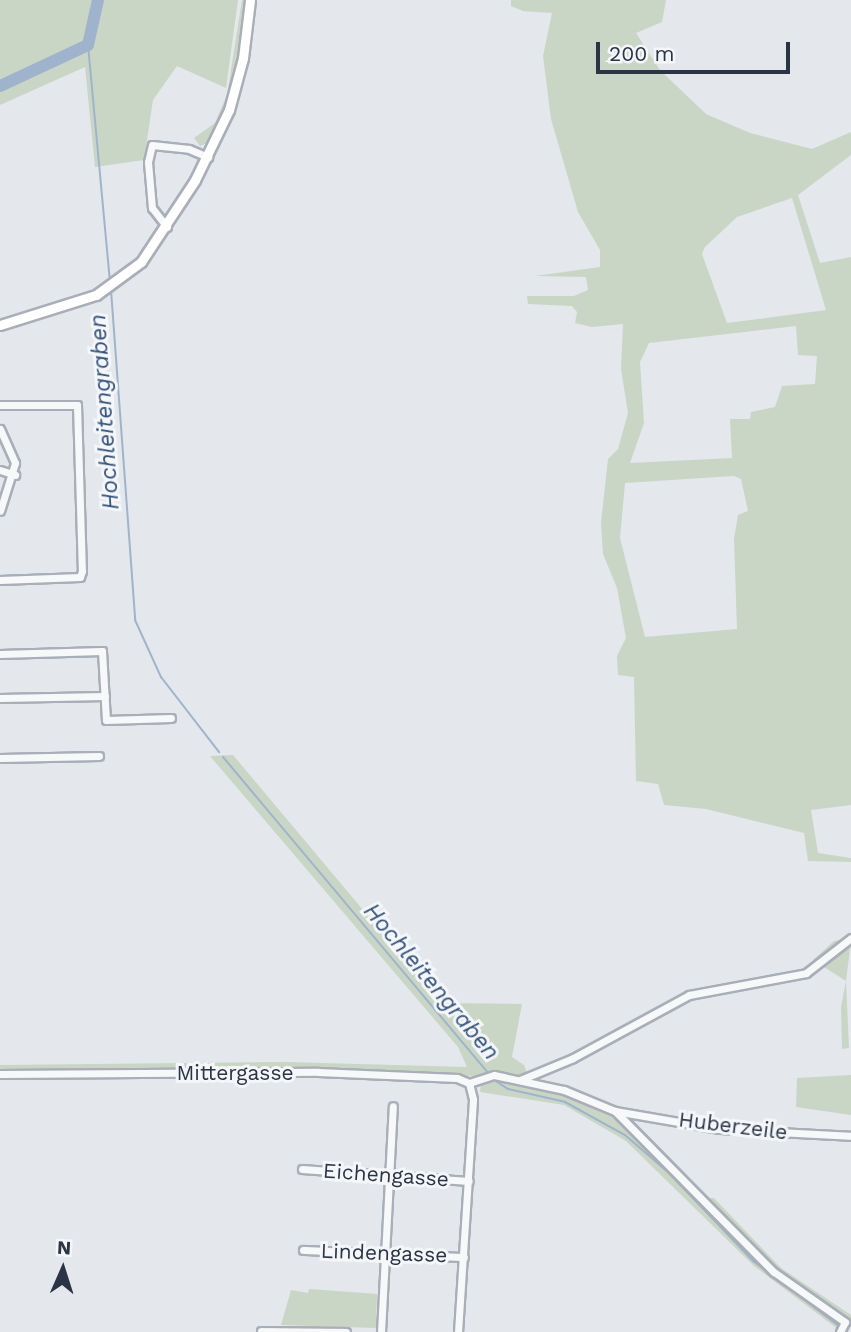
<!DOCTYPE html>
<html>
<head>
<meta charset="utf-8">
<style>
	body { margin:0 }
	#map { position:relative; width:851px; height:1332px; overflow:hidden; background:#e4e7ec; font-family:"Work Sans",sans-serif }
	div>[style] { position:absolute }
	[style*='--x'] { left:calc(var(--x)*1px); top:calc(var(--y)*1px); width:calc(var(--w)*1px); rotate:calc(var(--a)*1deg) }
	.green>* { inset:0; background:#c9d6c5 }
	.stream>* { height:2px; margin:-1px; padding:0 1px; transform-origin:1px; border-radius:1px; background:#9fb4cc }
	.river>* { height:12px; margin:-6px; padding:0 6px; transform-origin:6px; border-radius:6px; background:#9fb4cc }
	.roads { filter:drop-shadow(2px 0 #a9aeb7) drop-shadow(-2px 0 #a9aeb7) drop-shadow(0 2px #a9aeb7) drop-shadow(0 -2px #a9aeb7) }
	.minor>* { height:7px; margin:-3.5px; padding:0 3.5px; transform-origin:3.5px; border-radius:3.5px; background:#f7f8fa }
	.major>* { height:9px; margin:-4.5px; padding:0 4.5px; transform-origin:4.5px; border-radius:4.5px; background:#fff }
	span { translate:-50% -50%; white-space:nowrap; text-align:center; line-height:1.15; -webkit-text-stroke:6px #f4f6f9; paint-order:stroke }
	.street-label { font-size:21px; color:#2b3445 }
	.water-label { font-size:23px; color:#34527a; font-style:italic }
	.north { position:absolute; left:28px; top:1234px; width:70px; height:70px; -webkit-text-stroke:5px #f4f6f9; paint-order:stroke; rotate:3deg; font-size:19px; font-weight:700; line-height:28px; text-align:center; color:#2b3445 }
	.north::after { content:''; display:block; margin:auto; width:24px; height:32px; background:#2b3445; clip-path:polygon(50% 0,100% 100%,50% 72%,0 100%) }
	.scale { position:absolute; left:596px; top:42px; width:194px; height:32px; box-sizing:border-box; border:4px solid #2b3445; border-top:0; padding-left:9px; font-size:21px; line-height:24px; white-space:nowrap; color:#2b3445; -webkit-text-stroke:5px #f4f6f9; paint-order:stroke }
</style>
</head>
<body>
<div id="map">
	<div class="green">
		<i style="clip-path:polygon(0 0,238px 0,226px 88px,177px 66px,153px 100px,144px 160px,95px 167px,85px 67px,0 105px)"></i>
		<i style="clip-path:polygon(242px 0,247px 0,239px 62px,228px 103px,210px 142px,200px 146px,194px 138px,215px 123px,227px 95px)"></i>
		<i style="clip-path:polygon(evenodd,511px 0,666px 0,662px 22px,636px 33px,660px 70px,706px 114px,750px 133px,812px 149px,851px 132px,851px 155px,798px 195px,820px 263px,851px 257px,851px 805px,811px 810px,818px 853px,851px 858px,851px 862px,808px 861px,804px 833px,706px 809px,664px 805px,658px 784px,636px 781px,634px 677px,618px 675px,617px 656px,626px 638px,617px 588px,603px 554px,601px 523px,608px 459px,618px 449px,628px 413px,621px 369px,623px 324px,592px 327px,575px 323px,577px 312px,572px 306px,528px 304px,527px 296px,574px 296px,588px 290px,586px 277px,535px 276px,600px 267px,600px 250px,578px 212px,551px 119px,543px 56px,552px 13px,523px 11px,511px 6px,511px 0,792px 198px,826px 310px,727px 323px,702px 254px,705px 247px,737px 217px,792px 198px,511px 0,796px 326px,798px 355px,817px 356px,815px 384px,782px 386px,775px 407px,751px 412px,750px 419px,730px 419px,732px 458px,630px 463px,644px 423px,640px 362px,649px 343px,796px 326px,511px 0,734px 476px,741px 479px,748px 511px,738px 515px,734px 539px,737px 629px,645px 637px,620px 538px,625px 483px,734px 476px)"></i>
		<i style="clip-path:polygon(233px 755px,441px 1003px,522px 1004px,512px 1057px,524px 1065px,532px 1086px,557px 1091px,615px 1116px,756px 1259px,839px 1321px,839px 1330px,754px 1266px,626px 1141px,564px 1105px,480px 1092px,481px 1081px,473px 1076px,363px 1070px,361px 1077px,0 1078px,0 1065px,287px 1062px,467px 1067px,458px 1047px,210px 756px)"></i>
		<i style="clip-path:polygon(845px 939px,851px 941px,846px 981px,849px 1048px,842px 1049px,841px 1007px,846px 981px,813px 960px,834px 941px)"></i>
		<i style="clip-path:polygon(851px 1075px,851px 1115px,796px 1107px,797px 1078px)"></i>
		<i style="clip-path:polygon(709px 1198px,714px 1198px,781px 1268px,851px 1315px,851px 1320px,778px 1269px)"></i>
		<i style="clip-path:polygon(309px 1289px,377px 1294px,376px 1328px,281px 1325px,291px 1290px,308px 1293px)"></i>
	</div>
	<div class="stream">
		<i style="--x:88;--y:45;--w:237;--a:84.7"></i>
		<i style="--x:111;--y:290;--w:331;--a:85.8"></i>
		<i style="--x:135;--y:620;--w:63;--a:65.5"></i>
		<i style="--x:161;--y:677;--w:95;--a:52.3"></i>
		<i style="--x:223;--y:757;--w:412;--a:50"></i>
		<i style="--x:491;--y:1078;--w:20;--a:33"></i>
		<i style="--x:508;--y:1089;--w:58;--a:12.8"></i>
		<i style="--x:565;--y:1102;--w:68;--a:28.8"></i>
		<i style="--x:625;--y:1135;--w:58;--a:40.8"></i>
		<i style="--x:669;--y:1173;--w:122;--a:46.3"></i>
		<i style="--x:753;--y:1261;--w:108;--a:37.1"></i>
	</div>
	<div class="river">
		<i style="--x:0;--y:86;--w:97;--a:-25"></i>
		<i style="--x:88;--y:45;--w:46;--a:-77.5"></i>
	</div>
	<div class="roads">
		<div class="minor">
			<i style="--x:167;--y:227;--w:24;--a:-128"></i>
			<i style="--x:152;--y:208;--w:46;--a:-95"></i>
			<i style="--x:148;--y:162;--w:17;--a:-77"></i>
			<i style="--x:152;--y:145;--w:37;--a:6"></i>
			<i style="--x:189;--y:149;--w:21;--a:23"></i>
			<i style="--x:0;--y:405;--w:77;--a:0"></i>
			<i style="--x:77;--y:405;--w:166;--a:88.3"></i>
			<i style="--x:82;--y:571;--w:6;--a:108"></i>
			<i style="--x:80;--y:577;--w:80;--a:177.9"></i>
			<i style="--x:0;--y:429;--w:37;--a:66"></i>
			<i style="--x:15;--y:463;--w:50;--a:107.4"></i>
			<i style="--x:0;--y:470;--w:16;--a:18"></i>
			<i style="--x:0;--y:654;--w:102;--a:-1.7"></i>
			<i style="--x:102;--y:651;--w:69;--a:86.7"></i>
			<i style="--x:106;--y:720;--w:65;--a:-1.8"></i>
			<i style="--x:0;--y:698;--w:105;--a:-1.1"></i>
			<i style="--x:0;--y:758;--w:99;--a:-1.2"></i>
			<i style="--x:0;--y:1074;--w:318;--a:-0.4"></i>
			<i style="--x:318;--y:1072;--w:139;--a:2.5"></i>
			<i style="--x:457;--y:1078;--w:13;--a:23"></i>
			<i style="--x:469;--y:1083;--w:26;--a:-18"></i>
			<i style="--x:494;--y:1075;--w:72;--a:12.1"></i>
			<i style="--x:564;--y:1090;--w:55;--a:22.4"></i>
			<i style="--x:615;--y:1111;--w:226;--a:45.4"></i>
			<i style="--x:774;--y:1272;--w:87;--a:35.2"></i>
			<i style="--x:845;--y:1322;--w:11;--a:117"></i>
			<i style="--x:520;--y:1080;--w:57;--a:-22.5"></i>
			<i style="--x:573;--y:1058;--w:132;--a:-28.5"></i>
			<i style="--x:689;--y:995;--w:119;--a:-10.6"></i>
			<i style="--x:806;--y:973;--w:57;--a:-37.9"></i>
			<i style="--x:615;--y:1111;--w:106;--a:9.8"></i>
			<i style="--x:719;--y:1129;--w:132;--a:3"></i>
			<i style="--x:302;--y:1169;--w:167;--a:4.1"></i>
			<i style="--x:303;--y:1250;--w:161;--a:2.5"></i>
			<i style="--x:261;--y:1331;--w:85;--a:0.7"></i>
			<i style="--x:381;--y:1332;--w:226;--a:-87"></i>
			<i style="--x:458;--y:1332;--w:233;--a:-86.3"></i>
			<i style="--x:473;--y:1099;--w:16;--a:-104"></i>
		</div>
		<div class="major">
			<i style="--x:0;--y:325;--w:101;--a:-17.4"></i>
			<i style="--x:96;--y:295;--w:56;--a:-36.3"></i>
			<i style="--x:141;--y:262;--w:98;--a:-56.6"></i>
			<i style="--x:195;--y:180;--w:78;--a:-64.1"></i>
			<i style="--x:229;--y:110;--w:54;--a:-74.9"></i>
			<i style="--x:243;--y:58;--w:58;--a:-83.1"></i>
		</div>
	</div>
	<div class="street-label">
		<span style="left:235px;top:1073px">Mittergasse</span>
		<span style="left:733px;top:1126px;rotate:7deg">Huberzeile</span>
		<span style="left:386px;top:1175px;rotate:4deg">Eichengasse</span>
		<span style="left:384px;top:1253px;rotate:2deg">Lindengasse</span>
	</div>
	<div class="water-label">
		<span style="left:105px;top:412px;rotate:-94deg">Hochleitengraben</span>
		<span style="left:431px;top:982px;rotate:50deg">Hochleitengraben</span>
	</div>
	<div class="north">N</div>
	<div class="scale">200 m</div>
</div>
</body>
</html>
